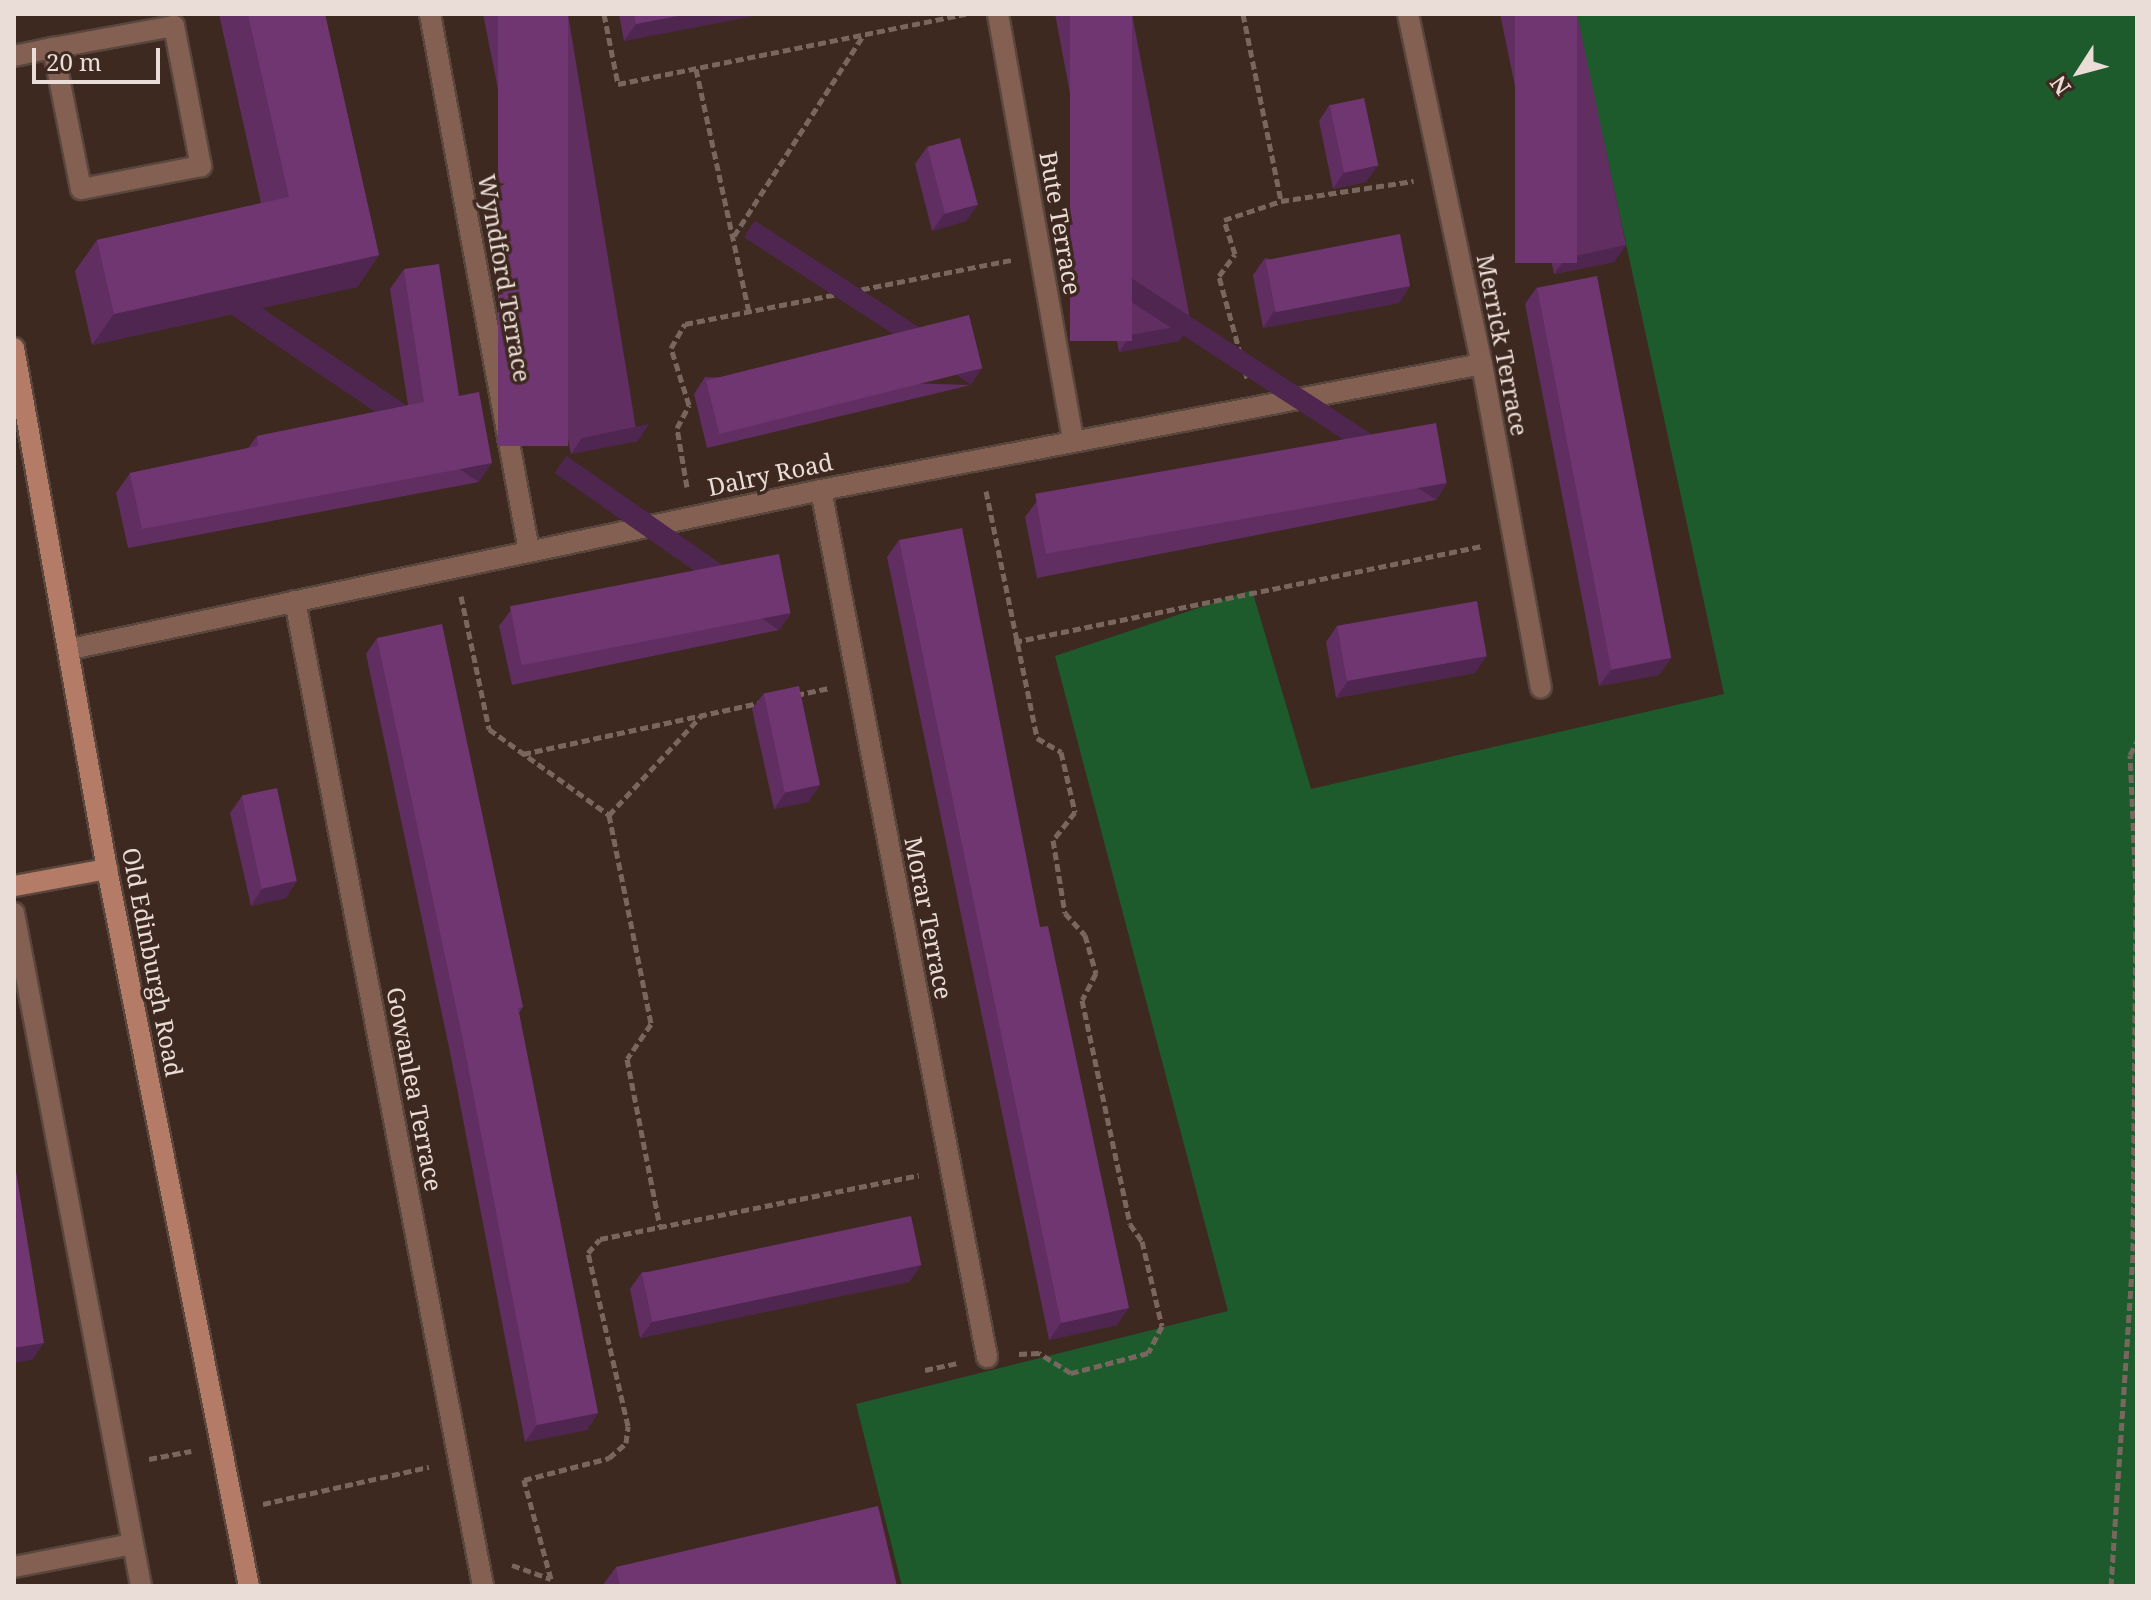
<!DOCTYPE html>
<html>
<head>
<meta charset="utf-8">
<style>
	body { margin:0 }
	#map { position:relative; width:2151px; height:1600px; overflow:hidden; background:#3d2920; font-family:"Noto Serif",serif }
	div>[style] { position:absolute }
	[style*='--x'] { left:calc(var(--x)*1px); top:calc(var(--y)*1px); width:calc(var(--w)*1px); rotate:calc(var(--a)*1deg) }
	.green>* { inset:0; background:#1d5b2c }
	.path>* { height:5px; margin-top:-2.5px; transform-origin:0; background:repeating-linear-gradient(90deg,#79675f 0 8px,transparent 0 12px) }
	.roads { filter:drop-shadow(2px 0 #59463d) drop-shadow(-2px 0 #59463d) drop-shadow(0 2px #59463d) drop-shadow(0 -2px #59463d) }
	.lane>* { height:20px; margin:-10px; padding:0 10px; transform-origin:10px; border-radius:10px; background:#846053 }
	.street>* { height:20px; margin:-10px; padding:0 10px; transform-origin:10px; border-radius:10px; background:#846053 }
	.secondary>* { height:20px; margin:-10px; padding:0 10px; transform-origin:10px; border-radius:10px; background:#b47c66 }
	.wall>* { inset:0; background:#602e61 }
	.shaded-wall>* { inset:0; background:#4e264f; transform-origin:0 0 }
	.building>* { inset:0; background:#703671; transform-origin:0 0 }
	span { translate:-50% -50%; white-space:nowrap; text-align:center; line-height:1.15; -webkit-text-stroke:7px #3d2920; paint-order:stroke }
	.street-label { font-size:24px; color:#eadcd6 }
	.frame { position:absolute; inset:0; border:16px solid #eadcd6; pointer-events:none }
	.north { position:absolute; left:2039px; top:32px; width:80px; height:80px; -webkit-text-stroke:6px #3d2920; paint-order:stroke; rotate:234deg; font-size:22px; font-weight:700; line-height:32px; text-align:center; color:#eadcd6 }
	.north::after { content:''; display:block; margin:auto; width:28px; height:36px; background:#eadcd6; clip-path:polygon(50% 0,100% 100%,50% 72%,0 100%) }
	.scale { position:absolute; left:32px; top:48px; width:128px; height:36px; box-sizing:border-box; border:4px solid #eadcd6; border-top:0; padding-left:10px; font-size:24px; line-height:28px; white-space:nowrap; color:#eadcd6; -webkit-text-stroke:6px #3d2920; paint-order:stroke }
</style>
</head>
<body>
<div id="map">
	<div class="green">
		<i style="clip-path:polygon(1576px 14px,2137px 14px,2137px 1586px,902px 1586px,856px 1404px,1228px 1311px,1055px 656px,1252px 590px,1311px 789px,1724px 694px)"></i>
	</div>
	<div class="path">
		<i style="--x:604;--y:14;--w:71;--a:78.7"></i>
		<i style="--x:618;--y:84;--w:355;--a:-11.4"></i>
		<i style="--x:1243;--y:14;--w:191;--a:78.5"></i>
		<i style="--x:1281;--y:201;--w:134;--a:-8.6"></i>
		<i style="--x:696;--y:69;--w:250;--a:77.7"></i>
		<i style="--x:734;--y:236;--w:238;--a:-57.2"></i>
		<i style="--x:1247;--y:378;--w:106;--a:-105.4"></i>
		<i style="--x:1219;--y:276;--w:27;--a:-54"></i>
		<i style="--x:1235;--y:254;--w:36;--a:-108"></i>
		<i style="--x:1224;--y:220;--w:60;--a:-18.4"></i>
		<i style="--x:687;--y:487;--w:60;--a:-99.6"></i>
		<i style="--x:677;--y:428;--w:26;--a:-62"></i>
		<i style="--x:689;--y:405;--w:60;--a:-107.5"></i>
		<i style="--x:671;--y:348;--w:28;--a:-60"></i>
		<i style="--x:685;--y:324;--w:333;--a:-11.1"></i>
		<i style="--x:986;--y:491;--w:252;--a:78.3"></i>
		<i style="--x:1037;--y:738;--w:28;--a:30"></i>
		<i style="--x:1061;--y:752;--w:62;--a:76.9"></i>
		<i style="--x:1075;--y:812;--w:36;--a:128"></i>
		<i style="--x:1053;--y:840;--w:74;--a:80.7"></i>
		<i style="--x:1065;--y:913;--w:30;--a:48"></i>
		<i style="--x:1085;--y:935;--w:40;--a:74"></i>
		<i style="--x:1096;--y:973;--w:30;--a:117"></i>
		<i style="--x:1082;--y:1000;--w:229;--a:77.9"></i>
		<i style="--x:1130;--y:1224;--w:21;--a:55"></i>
		<i style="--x:1142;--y:1241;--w:87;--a:76.8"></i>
		<i style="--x:1162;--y:1326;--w:30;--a:117"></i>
		<i style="--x:1148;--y:1353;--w:80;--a:165.4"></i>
		<i style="--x:1071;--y:1373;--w:38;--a:-148"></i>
		<i style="--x:1039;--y:1353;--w:21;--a:177"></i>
		<i style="--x:461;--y:596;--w:136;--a:78.1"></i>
		<i style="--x:489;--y:729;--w:148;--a:35.6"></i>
		<i style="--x:609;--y:815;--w:213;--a:78.6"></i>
		<i style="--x:651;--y:1024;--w:42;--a:124.4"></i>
		<i style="--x:627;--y:1059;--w:171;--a:78.9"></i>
		<i style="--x:1014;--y:642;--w:479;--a:-11.6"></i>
		<i style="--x:796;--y:695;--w:34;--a:-12"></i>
		<i style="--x:523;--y:754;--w:246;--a:-12.2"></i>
		<i style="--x:609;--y:815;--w:135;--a:-47.1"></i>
		<i style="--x:925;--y:1370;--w:33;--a:-12"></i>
		<i style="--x:149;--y:1459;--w:43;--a:-10.8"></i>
		<i style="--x:263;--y:1504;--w:170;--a:-12.6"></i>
		<i style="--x:512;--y:1565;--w:41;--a:19.7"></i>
		<i style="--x:551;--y:1579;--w:103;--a:-105.3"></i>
		<i style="--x:524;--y:1480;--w:88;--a:-14.5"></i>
		<i style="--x:609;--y:1458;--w:23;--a:-41"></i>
		<i style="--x:626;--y:1443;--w:17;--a:-83"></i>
		<i style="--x:628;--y:1426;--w:178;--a:-103"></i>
		<i style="--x:588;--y:1253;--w:18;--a:-49"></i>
		<i style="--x:600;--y:1239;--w:325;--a:-11.3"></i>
		<i style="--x:2111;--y:1586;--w:336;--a:-86.2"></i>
		<i style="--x:2133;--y:1251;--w:361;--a:-89.5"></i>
		<i style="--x:2136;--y:890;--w:135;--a:-92.5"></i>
		<i style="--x:2130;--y:755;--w:15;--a:-62"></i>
	</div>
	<div class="roads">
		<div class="lane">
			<i style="--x:14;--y:56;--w:40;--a:-12"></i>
			<i style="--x:53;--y:48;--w:123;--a:-10.3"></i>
			<i style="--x:174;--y:26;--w:143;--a:79.1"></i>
			<i style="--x:201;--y:166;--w:122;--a:169.1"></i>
			<i style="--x:81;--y:189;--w:144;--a:-101.2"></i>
		</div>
		<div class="street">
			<i style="--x:430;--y:14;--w:546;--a:79.55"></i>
			<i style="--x:998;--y:14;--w:433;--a:80"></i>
			<i style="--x:1408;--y:14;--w:358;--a:78.1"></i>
			<i style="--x:1482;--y:364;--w:329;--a:79.7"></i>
			<i style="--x:821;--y:490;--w:883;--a:79.16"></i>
			<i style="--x:295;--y:601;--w:1003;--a:79.19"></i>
			<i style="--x:71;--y:649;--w:767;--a:-11.97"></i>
			<i style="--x:821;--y:490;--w:673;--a:-10.79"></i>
			<i style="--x:14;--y:913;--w:685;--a:79.31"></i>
			<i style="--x:14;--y:1567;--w:120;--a:-11"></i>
		</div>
		<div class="secondary">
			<i style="--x:14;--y:348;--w:529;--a:79.88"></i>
			<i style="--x:107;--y:869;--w:731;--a:78.8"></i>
			<i style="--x:14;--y:886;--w:95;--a:-10.4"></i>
		</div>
	</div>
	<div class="wall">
		<i style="clip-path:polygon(219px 14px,325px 14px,379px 255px,357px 287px,92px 345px,75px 271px,97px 240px,261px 203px)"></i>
		<i style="clip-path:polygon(483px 14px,568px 14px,638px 441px,571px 454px)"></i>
		<i style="clip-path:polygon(619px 14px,763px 14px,624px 41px)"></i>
		<i style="clip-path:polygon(1055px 14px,1132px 14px,1191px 324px,1179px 341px,1119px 352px)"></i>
		<i style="clip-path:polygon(1500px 14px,1577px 14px,1626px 245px,1614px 262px,1554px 274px)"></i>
		<i style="clip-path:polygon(1330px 104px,1366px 182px,1333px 189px,1319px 121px)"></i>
		<i style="clip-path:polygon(927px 147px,966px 221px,932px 231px,915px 164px)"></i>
		<i style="clip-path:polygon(1265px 258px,1410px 286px,1399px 303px,1263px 328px,1253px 275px)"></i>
		<i style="clip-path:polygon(404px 269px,459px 396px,479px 482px,128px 548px,116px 493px,130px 473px,248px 448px,257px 436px,408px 405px,390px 289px)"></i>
		<i style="clip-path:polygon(1537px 287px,1671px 658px,1659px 675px,1599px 686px,1525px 304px)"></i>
		<i style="clip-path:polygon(705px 377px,971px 385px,707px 448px,694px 394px)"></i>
		<i style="clip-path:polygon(1447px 483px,1436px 500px,1037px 578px,1025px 517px,1037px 501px)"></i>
		<i style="clip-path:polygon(899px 540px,1117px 1325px,1049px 1340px,887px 557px)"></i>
		<i style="clip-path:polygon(511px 610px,791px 613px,779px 630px,512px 685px,499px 626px)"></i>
		<i style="clip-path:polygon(1337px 626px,1475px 673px,1336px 698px,1326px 642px)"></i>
		<i style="clip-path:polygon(377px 638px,523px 1007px,519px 1013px,598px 1413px,587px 1430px,525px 1442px,451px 1057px,366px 654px)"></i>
		<i style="clip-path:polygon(764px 693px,820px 785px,808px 802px,774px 809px,752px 709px)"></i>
		<i style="clip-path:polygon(242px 796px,286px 898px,251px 906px,230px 813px)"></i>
		<i style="clip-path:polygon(921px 1265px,909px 1282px,640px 1338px,630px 1289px,642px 1272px)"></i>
		<i style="clip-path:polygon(616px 1567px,897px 1586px,602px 1586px)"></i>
	</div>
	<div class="shaded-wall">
		<i style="clip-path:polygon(688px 14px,763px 14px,624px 41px,636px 24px)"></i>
		<i style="clip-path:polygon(1378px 166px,1366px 182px,1333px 189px,1344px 172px)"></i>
		<i style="clip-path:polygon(978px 205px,966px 221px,932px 231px,944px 214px)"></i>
		<i style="clip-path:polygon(1626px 245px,1614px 262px,1554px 274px,1566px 258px)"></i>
		<i style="clip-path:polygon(379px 255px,357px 287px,92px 345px,114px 314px)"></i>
		<i style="clip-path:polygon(1410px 286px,1399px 303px,1263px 328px,1274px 311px)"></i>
		<i style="clip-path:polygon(1191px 324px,1179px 341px,1119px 352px,1131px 335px)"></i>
		<i style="left:982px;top:368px;width:20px;height:271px;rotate:123deg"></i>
		<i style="clip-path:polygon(649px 424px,638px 441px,571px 454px,582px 438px)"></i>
		<i style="left:492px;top:463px;width:23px;height:356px;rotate:124deg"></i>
		<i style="left:1447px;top:483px;width:20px;height:406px;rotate:123deg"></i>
		<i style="left:791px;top:613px;width:21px;height:274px;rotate:125deg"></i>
		<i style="clip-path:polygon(1487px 656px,1475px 673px,1336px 698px,1348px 681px)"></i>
		<i style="clip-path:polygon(1671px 658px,1659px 675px,1599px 686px,1611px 670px)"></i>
		<i style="clip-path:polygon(820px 785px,808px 802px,774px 809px,785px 793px)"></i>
		<i style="clip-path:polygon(297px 881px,286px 898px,251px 906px,262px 889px)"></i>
		<i style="clip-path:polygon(921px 1265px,909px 1282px,640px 1338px,652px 1322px)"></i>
		<i style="clip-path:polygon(1129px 1308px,1117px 1325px,1049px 1340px,1061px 1323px)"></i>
		<i style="clip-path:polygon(44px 1343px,32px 1360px,14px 1363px,14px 1348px)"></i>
		<i style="clip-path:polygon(598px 1413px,587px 1430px,525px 1442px,537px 1425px)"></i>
	</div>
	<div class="building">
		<i style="clip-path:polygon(248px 14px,325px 14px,379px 255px,114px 314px,97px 240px,289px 197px)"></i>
		<i style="left:498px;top:14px;width:70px;height:432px"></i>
		<i style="clip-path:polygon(634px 14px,688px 14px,636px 24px)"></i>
		<i style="left:1070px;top:14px;width:62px;height:327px"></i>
		<i style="left:1515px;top:14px;width:62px;height:249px"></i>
		<i style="left:1364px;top:98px;width:69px;height:35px;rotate:78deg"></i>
		<i style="left:960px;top:138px;width:69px;height:34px;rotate:75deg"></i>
		<i style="left:1400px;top:234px;width:53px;height:137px;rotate:79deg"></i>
		<i style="clip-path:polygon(439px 264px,459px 396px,479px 392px,492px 463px,142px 529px,130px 473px,258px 446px,257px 436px,424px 402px,404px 269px)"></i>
		<i style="left:1597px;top:276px;width:389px;height:61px;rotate:79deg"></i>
		<i style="left:969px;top:315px;width:55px;height:271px;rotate:76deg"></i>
		<i style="left:1436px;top:423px;width:61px;height:407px;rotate:80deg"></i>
		<i style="clip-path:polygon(962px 528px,1040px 927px,1048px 926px,1129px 1308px,1061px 1323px,899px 540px)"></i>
		<i style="left:779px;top:554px;width:60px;height:274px;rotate:79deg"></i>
		<i style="left:1477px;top:601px;width:56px;height:142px;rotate:80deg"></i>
		<i style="clip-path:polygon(442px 624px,523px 1007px,518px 1008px,598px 1413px,537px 1425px,463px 1040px,377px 638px)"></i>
		<i style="left:799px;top:686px;width:101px;height:36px;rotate:78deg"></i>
		<i style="left:277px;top:788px;width:95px;height:36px;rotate:78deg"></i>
		<i style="clip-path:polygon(14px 1159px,44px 1343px,14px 1348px)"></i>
		<i style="left:911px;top:1216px;width:50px;height:275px;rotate:78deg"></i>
		<i style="clip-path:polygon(878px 1506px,897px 1586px,620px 1586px,616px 1567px)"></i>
	</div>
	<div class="street-label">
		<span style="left:1061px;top:223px;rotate:80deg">Bute Terrace</span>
		<span style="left:505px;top:278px;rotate:80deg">Wyndford Terrace</span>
		<span style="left:1503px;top:345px;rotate:79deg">Merrick Terrace</span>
		<span style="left:770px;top:474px;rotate:-12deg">Dalry Road</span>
		<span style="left:929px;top:918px;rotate:79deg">Morar Terrace</span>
		<span style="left:153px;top:962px;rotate:79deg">Old Edinburgh Road</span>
		<span style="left:415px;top:1089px;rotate:79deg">Gowanlea Terrace</span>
	</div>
	<div class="frame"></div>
	<div class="north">N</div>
	<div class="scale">20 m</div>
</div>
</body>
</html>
